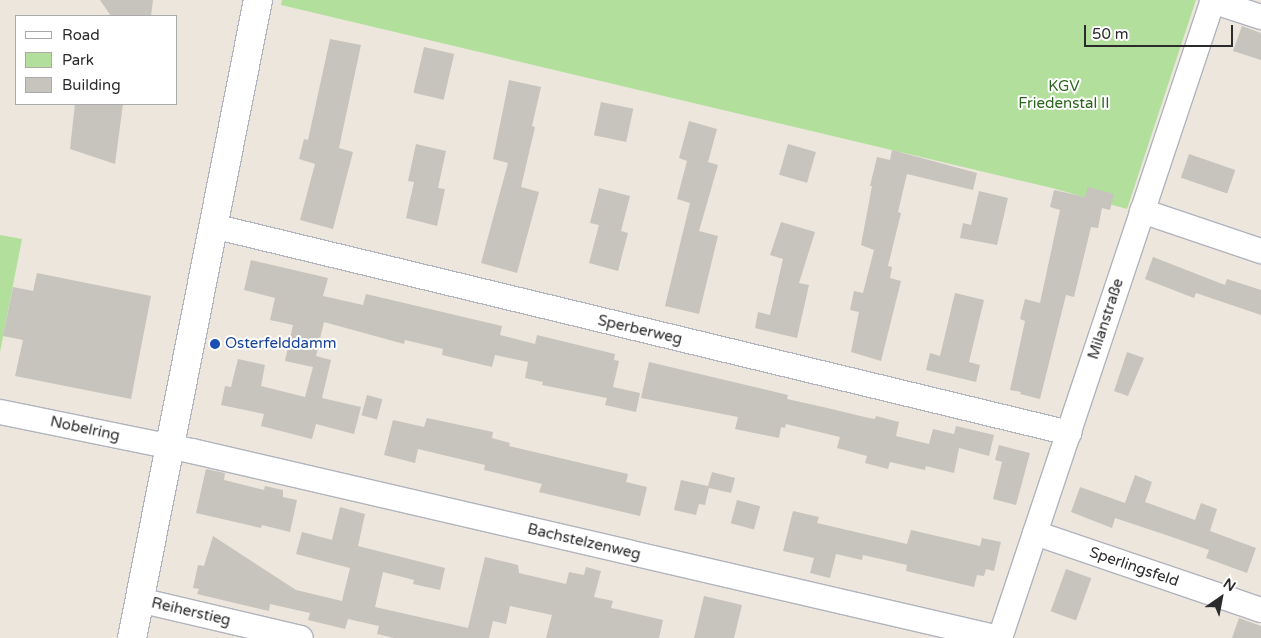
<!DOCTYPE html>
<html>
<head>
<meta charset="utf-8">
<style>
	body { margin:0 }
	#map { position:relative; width:1261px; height:638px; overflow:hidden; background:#ece6dd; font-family:"Varela Round",sans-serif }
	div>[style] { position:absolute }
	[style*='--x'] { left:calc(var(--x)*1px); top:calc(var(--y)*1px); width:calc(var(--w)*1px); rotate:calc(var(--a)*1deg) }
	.green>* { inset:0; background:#b2e09c }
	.building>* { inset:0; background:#c7c3bd; transform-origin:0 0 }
	.roads { filter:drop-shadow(1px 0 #b1b3be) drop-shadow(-1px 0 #b1b3be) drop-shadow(0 1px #b1b3be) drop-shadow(0 -1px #b1b3be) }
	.minor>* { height:24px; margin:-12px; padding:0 12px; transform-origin:12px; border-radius:12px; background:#fff }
	.tertiary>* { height:28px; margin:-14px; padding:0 14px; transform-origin:14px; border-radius:14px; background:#fff }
	.dots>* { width:14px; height:14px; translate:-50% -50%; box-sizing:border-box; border:2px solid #fff; border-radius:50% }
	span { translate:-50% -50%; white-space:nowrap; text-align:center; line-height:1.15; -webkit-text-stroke:4px #fff; paint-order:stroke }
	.park-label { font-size:15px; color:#2b651d }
	.street-label { font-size:15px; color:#2b2b2b }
	.transit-label { font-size:15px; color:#164399 }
	.left { translate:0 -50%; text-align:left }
	.legend { position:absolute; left:15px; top:15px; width:162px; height:90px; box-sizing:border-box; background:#fff; border:1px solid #aaa; margin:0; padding:6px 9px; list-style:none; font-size:15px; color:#2b2b2b }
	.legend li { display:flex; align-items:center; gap:10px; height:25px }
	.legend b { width:25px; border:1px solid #aaa }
	.north { position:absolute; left:1196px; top:573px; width:50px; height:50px; -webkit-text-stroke:4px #fff; paint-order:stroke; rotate:33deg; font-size:14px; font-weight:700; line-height:20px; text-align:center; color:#2b2b2b }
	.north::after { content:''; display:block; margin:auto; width:18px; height:22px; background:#2b2b2b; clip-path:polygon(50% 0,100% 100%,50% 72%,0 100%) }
	.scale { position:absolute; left:1084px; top:25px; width:149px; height:22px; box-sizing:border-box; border:2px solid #2b2b2b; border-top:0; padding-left:6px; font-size:15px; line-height:18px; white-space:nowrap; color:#2b2b2b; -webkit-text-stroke:4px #fff; paint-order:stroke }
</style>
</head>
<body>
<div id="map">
	<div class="green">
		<i style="clip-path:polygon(282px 0,1196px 0,1127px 209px,1052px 188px,281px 5px)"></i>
		<i style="clip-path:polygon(0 235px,22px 239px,0 352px)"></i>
	</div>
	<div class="building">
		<i style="clip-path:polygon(100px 0,153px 0,151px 16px,111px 16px)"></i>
		<i style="clip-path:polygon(1242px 26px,1261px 33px,1261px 60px,1233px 51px)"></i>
		<i style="clip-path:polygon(330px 39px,361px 45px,339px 148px,353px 152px,333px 229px,300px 220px,315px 164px,299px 159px,304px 139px,308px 140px)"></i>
		<i style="left:424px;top:47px;width:31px;height:47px;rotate:13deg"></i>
		<i style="clip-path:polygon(509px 80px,541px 87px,532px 126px,535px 127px,521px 187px,539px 192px,517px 273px,481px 263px,508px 163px,493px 159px)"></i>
		<i style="left:601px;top:102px;width:33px;height:34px;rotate:12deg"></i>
		<i style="clip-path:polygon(75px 104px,123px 104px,115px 164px,70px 149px)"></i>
		<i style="clip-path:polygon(689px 121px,717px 129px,708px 162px,718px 165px,699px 231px,718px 236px,699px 314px,665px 306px,690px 203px,677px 199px,687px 161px,679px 158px)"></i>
		<i style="clip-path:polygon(416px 144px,446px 151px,438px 188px,445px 189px,437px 226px,406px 218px,414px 182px,408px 181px)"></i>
		<i style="left:788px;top:144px;width:29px;height:32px;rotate:16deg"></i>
		<i style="clip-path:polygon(892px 150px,977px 173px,973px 190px,907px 174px,898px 212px,901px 213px,888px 266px,892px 267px,890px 278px,901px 281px,881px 361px,851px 352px,859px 312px,850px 310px,854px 291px,863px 293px,874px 250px,861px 245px,872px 186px,870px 186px,877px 157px,890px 160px)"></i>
		<i style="left:1189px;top:154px;width:49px;height:25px;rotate:19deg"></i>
		<i style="clip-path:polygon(1088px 187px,1114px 194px,1110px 210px,1102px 208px,1098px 228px,1091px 227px,1074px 297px,1066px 295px,1040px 399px,1020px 394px,1021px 392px,1010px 390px,1025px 321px,1020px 319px,1025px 299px,1040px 303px,1060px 210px,1050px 207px,1054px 190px,1085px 197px)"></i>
		<i style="clip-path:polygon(599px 188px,630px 196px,621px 231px,628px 233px,618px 271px,589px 263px,599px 225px,590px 223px)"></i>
		<i style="clip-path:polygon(979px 191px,1008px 198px,997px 245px,960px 238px,963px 223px,971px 225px)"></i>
		<i style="clip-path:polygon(781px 222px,815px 232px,799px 283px,809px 285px,797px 338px,755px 328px,758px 312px,770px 315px,783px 259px,770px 255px)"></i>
		<i style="clip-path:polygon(1153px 257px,1225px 285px,1227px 279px,1261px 290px,1261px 315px,1196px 293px,1194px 298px,1145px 279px)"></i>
		<i style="clip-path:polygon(251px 260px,328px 278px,323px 296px,363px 305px,366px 294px,502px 326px,500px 335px,535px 344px,537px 335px,615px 354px,614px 360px,619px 361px,613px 387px,640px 393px,636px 412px,605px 405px,607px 398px,542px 385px,543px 382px,525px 378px,528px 362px,495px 355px,492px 367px,442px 355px,443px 349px,405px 340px,404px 344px,324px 322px,316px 356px,331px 360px,322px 398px,361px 407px,354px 434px,316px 424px,312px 439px,261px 426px,264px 414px,221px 405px,225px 386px,231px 387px,238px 359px,265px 365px,261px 386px,305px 397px,313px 367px,285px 361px,293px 325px,270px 320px,275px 298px,244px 290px)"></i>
		<i style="clip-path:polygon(37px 273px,151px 296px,131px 399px,15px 376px,23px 340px,3px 336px,13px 287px,33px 291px)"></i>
		<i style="clip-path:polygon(955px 293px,984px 300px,969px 362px,980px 365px,976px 382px,926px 370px,930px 353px,940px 356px)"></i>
		<i style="clip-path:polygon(1127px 352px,1144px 358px,1128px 396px,1114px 391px)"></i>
		<i style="clip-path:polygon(649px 362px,788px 395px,787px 399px,823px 407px,869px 418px,875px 419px,876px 416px,899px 422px,896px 436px,929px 444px,933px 429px,954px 434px,956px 426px,994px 435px,989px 456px,959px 448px,954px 473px,926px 466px,925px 470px,890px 462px,888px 469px,865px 463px,867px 456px,837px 448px,840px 437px,786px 424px,785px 428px,781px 427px,779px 438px,735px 429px,738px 417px,641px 398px)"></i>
		<i style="left:367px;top:395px;width:16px;height:21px;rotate:15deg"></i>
		<i style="clip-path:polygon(427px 418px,493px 432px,492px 438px,510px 443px,509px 446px,628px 474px,626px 482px,647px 487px,640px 516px,539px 492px,542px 484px,484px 470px,485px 465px,418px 449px,415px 463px,384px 455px,393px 420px,424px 427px)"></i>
		<i style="clip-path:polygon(999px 445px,1030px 453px,1016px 505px,993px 499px,1002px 462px,995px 460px)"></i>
		<i style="clip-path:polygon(206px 469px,225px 473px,224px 480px,264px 490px,265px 486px,283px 490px,283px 497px,297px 500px,290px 532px,262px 525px,261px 528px,196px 513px)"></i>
		<i style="clip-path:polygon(712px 472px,735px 478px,731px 493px,709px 488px,705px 505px,699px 504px,696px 515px,674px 510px,681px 480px,708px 486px)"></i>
		<i style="clip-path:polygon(1135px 475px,1152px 482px,1145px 502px,1195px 520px,1201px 503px,1217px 509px,1210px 531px,1256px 548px,1247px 573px,1206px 558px,1209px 550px,1166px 535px,1115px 518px,1112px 528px,1071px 512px,1080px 487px,1125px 503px)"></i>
		<i style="left:737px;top:500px;width:24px;height:24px;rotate:15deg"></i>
		<i style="clip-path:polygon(340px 507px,365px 514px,358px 546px,445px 568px,440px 590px,413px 584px,414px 580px,383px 572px,375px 607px,468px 628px,485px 557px,518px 565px,519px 573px,566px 584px,569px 572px,584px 575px,586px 567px,601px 571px,594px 597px,613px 601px,611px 608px,616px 609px,663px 620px,659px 638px,546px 638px,552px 615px,510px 606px,506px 624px,493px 621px,489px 638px,394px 638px,377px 634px,379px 626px,348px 619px,345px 629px,308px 620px,310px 613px,270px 604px,269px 611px,197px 594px,199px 589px,193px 588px,198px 565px,204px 566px,213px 536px,296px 590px,342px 601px,350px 568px,296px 554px,302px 532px,332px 540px)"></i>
		<i style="clip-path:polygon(793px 511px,819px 517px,817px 523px,907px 544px,911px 530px,980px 546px,982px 538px,1001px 542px,994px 571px,986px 569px,984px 576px,977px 575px,974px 587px,906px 571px,907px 565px,863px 555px,862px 560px,836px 554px,830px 578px,810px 573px,814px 558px,783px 551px)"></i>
		<i style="left:1066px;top:569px;width:27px;height:45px;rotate:20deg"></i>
		<i style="clip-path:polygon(704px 596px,742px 605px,734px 638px,694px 638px)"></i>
		<i style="clip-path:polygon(1239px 618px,1261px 626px,1261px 638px,1232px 638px)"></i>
	</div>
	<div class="roads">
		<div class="minor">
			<i style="--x:1212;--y:1;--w:52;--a:18.1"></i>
			<i style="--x:1142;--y:211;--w:126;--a:18.6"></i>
			<i style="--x:213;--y:226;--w:881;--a:13.59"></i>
			<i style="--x:0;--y:412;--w:196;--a:11.5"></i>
			<i style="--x:192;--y:451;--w:828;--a:13.05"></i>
			<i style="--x:1035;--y:533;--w:239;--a:18.8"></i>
			<i style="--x:139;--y:600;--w:166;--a:13.2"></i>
			<i style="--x:1000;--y:638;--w:673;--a:-71.54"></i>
		</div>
		<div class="tertiary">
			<i style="--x:132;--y:638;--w:650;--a:-78.83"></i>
		</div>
	</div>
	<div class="dots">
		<i style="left:215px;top:344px;background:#1a4fb4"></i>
	</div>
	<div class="park-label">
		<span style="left:1064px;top:95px">KGV<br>Friedenstal II</span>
	</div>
	<div class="street-label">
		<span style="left:1106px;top:319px;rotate:-72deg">Milanstraße</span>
		<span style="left:640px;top:330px;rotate:13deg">Sperberweg</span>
		<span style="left:85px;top:429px;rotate:12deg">Nobelring</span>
		<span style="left:584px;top:542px;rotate:13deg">Bachstelzenweg</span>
		<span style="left:1134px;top:567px;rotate:19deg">Sperlingsfeld</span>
		<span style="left:191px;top:612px;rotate:13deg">Reiherstieg</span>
	</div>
	<div class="transit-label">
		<span class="left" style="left:225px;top:344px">Osterfelddamm</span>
	</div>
	<ul class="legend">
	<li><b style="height:6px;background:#fff"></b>Road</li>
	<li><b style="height:14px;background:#b2e09c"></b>Park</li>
	<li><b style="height:14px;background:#c7c3bd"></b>Building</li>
	</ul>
	<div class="north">N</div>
	<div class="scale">50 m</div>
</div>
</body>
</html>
